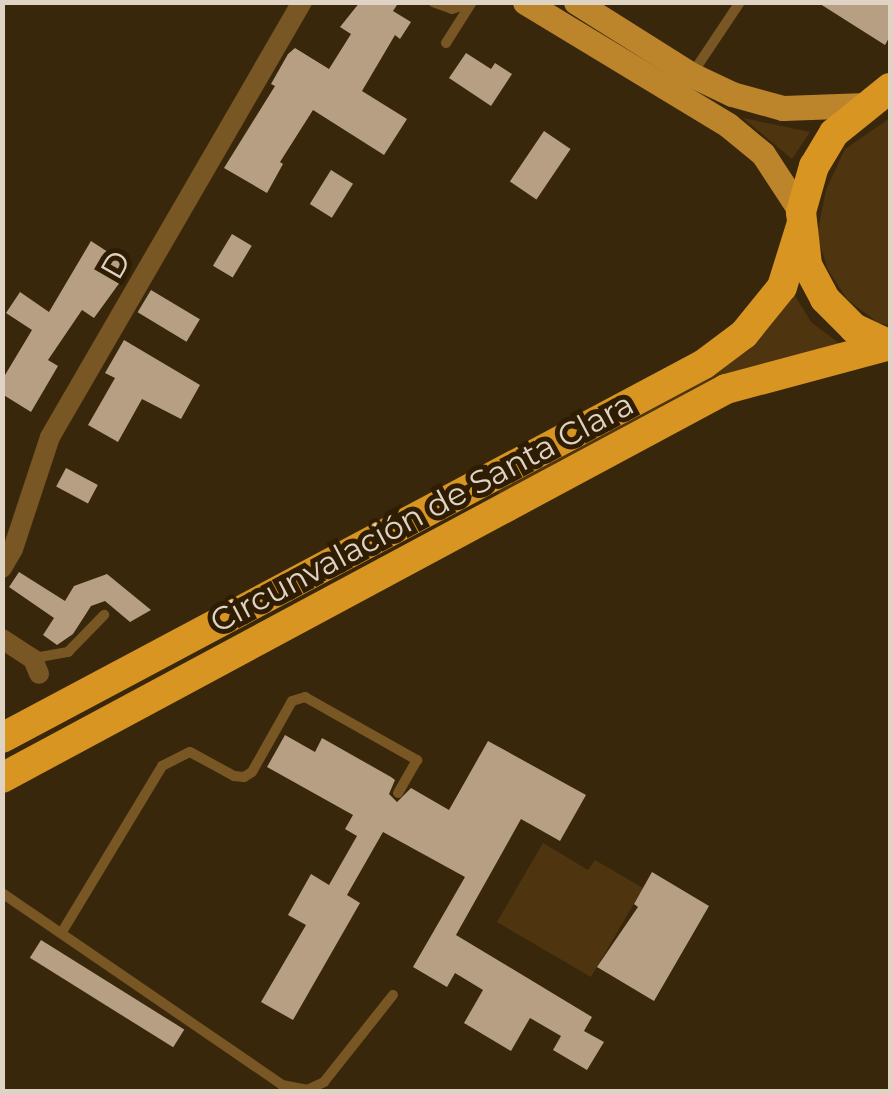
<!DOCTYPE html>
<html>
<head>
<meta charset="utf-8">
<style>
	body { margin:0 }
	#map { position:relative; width:893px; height:1094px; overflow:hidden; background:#39270c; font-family:Montserrat,sans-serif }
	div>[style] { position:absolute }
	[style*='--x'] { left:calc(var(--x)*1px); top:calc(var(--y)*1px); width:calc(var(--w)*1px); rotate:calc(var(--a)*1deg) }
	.green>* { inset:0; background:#4e350f }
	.building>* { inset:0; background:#b69f82; transform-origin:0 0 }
	.lane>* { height:10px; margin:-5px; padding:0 5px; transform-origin:5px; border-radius:5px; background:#795724 }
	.street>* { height:20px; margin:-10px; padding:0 10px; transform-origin:10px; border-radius:10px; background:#795724 }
	.primary>* { height:25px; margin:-12.5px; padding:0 12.5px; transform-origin:12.5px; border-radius:12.5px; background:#bc842b }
	.highway>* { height:30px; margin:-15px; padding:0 15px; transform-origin:15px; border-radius:15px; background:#d99521 }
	span { translate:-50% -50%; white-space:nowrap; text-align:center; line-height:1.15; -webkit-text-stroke:10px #2f1d03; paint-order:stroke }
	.street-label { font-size:32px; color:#dfd3c4 }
	.frame { position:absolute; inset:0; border:5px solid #dfd3c4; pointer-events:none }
</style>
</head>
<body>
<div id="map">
	<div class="green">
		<i style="clip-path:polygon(743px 118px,810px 132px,792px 159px)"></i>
		<i style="clip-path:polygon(890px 118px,890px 325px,878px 323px,847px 299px,828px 270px,817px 235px,826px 190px,845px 149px)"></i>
		<i style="clip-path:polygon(791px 289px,811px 322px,840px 344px,499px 496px,498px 486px)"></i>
		<i style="clip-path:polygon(543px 843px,588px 870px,595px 860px,643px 888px,591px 977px,497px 922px)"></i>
	</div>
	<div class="building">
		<i style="clip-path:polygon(360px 2px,399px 2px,393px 11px,411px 22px,400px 39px,395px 35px,362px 91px,407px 119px,384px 155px,313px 110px,280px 162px,283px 164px,267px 193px,224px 168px,275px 86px,271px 84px,288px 54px,295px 48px,329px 69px,351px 34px,340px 27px)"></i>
		<i style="clip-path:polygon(817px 2px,890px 2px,890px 36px,885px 45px)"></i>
		<i style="clip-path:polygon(466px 53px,491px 69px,495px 63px,512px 74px,491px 106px,449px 78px)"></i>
		<i style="left:544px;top:131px;width:32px;height:61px;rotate:34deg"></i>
		<i style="left:331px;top:170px;width:26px;height:40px;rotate:32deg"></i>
		<i style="left:232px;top:234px;width:23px;height:37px;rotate:31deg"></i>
		<i style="clip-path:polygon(91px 241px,131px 267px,94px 318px,82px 310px,48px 360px,58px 366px,31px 412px,2px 394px,2px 380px,32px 330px,6px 313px,20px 292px,49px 312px)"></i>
		<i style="left:151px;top:290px;width:57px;height:26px;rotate:31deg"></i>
		<i style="clip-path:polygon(124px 340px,200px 385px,181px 419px,142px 399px,118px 442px,88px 425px,115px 378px,105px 373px)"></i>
		<i style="left:66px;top:468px;width:36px;height:21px;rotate:28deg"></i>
		<i style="clip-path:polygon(19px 572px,65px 601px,74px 586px,107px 574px,151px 610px,130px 622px,105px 601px,91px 606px,73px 634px,57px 645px,43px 635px,54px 618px,9px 587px)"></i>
		<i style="clip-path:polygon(285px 735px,315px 752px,322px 738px,391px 777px,395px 780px,389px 794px,397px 802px,411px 788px,449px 810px,488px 741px,586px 795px,560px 841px,521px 819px,456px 935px,592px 1017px,584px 1031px,604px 1042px,587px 1070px,553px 1050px,561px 1036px,530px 1018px,511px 1051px,464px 1023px,483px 990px,455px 973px,447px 987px,413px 967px,465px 877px,383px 832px,347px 895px,360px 903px,293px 1020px,261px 1002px,306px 925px,288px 915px,311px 874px,329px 885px,357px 836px,345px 829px,353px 815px,267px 767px)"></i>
		<i style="clip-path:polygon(652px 872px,709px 906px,654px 1001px,597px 967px,638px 907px,634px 904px)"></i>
		<i style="left:41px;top:940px;width:169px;height:21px;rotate:32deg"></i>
	</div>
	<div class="lane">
		<i style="--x:433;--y:2;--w:20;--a:20"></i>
		<i style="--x:452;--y:9;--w:18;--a:-19"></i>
		<i style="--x:446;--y:43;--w:49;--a:-57.6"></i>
		<i style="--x:692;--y:74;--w:87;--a:-56.3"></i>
		<i style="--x:34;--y:658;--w:35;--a:-10"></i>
		<i style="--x:68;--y:652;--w:52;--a:-45.8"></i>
		<i style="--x:2;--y:893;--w:340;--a:34.4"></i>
		<i style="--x:282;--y:1085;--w:25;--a:11"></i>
		<i style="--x:307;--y:1090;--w:19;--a:-25"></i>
		<i style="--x:324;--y:1082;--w:111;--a:-51.6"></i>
		<i style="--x:62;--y:932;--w:194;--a:-58.9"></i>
		<i style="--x:162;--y:766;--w:31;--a:-27"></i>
		<i style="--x:190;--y:752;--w:50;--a:28.6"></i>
		<i style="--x:234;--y:776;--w:10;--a:6"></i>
		<i style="--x:244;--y:777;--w:9;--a:-32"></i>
		<i style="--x:252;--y:772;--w:81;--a:-60.6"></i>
		<i style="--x:292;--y:701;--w:14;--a:-17"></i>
		<i style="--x:305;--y:697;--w:129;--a:29.4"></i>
		<i style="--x:417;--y:760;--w:38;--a:120"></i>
	</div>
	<div class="street">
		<i style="--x:2;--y:568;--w:22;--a:-60"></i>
		<i style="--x:13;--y:549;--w:118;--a:-71.7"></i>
		<i style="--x:50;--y:437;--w:503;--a:-59.92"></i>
		<i style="--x:2;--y:639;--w:37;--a:33"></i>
		<i style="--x:33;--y:659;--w:16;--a:68"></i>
	</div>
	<div class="primary">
		<i style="--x:525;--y:2;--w:237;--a:31.2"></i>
		<i style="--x:728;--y:125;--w:45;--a:39.6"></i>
		<i style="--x:763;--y:154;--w:69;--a:56.8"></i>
		<i style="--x:576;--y:2;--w:137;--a:32.2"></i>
		<i style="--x:692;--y:75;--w:44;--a:25.4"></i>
		<i style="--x:732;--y:94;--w:53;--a:15.4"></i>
		<i style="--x:783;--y:108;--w:83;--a:-2.1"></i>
	</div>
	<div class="highway">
		<i style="--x:890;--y:88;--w:72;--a:141.2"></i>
		<i style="--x:834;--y:133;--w:39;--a:121"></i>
		<i style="--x:814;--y:166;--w:48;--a:105.8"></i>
		<i style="--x:801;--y:212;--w:53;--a:83.5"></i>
		<i style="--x:807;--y:265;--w:38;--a:62"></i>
		<i style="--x:825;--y:299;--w:41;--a:45"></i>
		<i style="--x:854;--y:328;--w:40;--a:25"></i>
		<i style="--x:2;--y:738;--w:795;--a:-28.05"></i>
		<i style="--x:704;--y:364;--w:50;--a:-36.9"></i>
		<i style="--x:744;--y:334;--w:60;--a:-51"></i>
		<i style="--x:782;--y:287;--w:64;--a:-72.7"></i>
		<i style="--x:2;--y:778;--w:822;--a:-28.25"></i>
		<i style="--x:726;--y:389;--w:170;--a:-15"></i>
	</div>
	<div class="street-label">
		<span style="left:116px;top:265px;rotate:-60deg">D</span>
		<span style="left:422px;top:513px;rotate:-28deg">Circunvalación de Santa Clara</span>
	</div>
	<div class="frame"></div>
</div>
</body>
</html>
